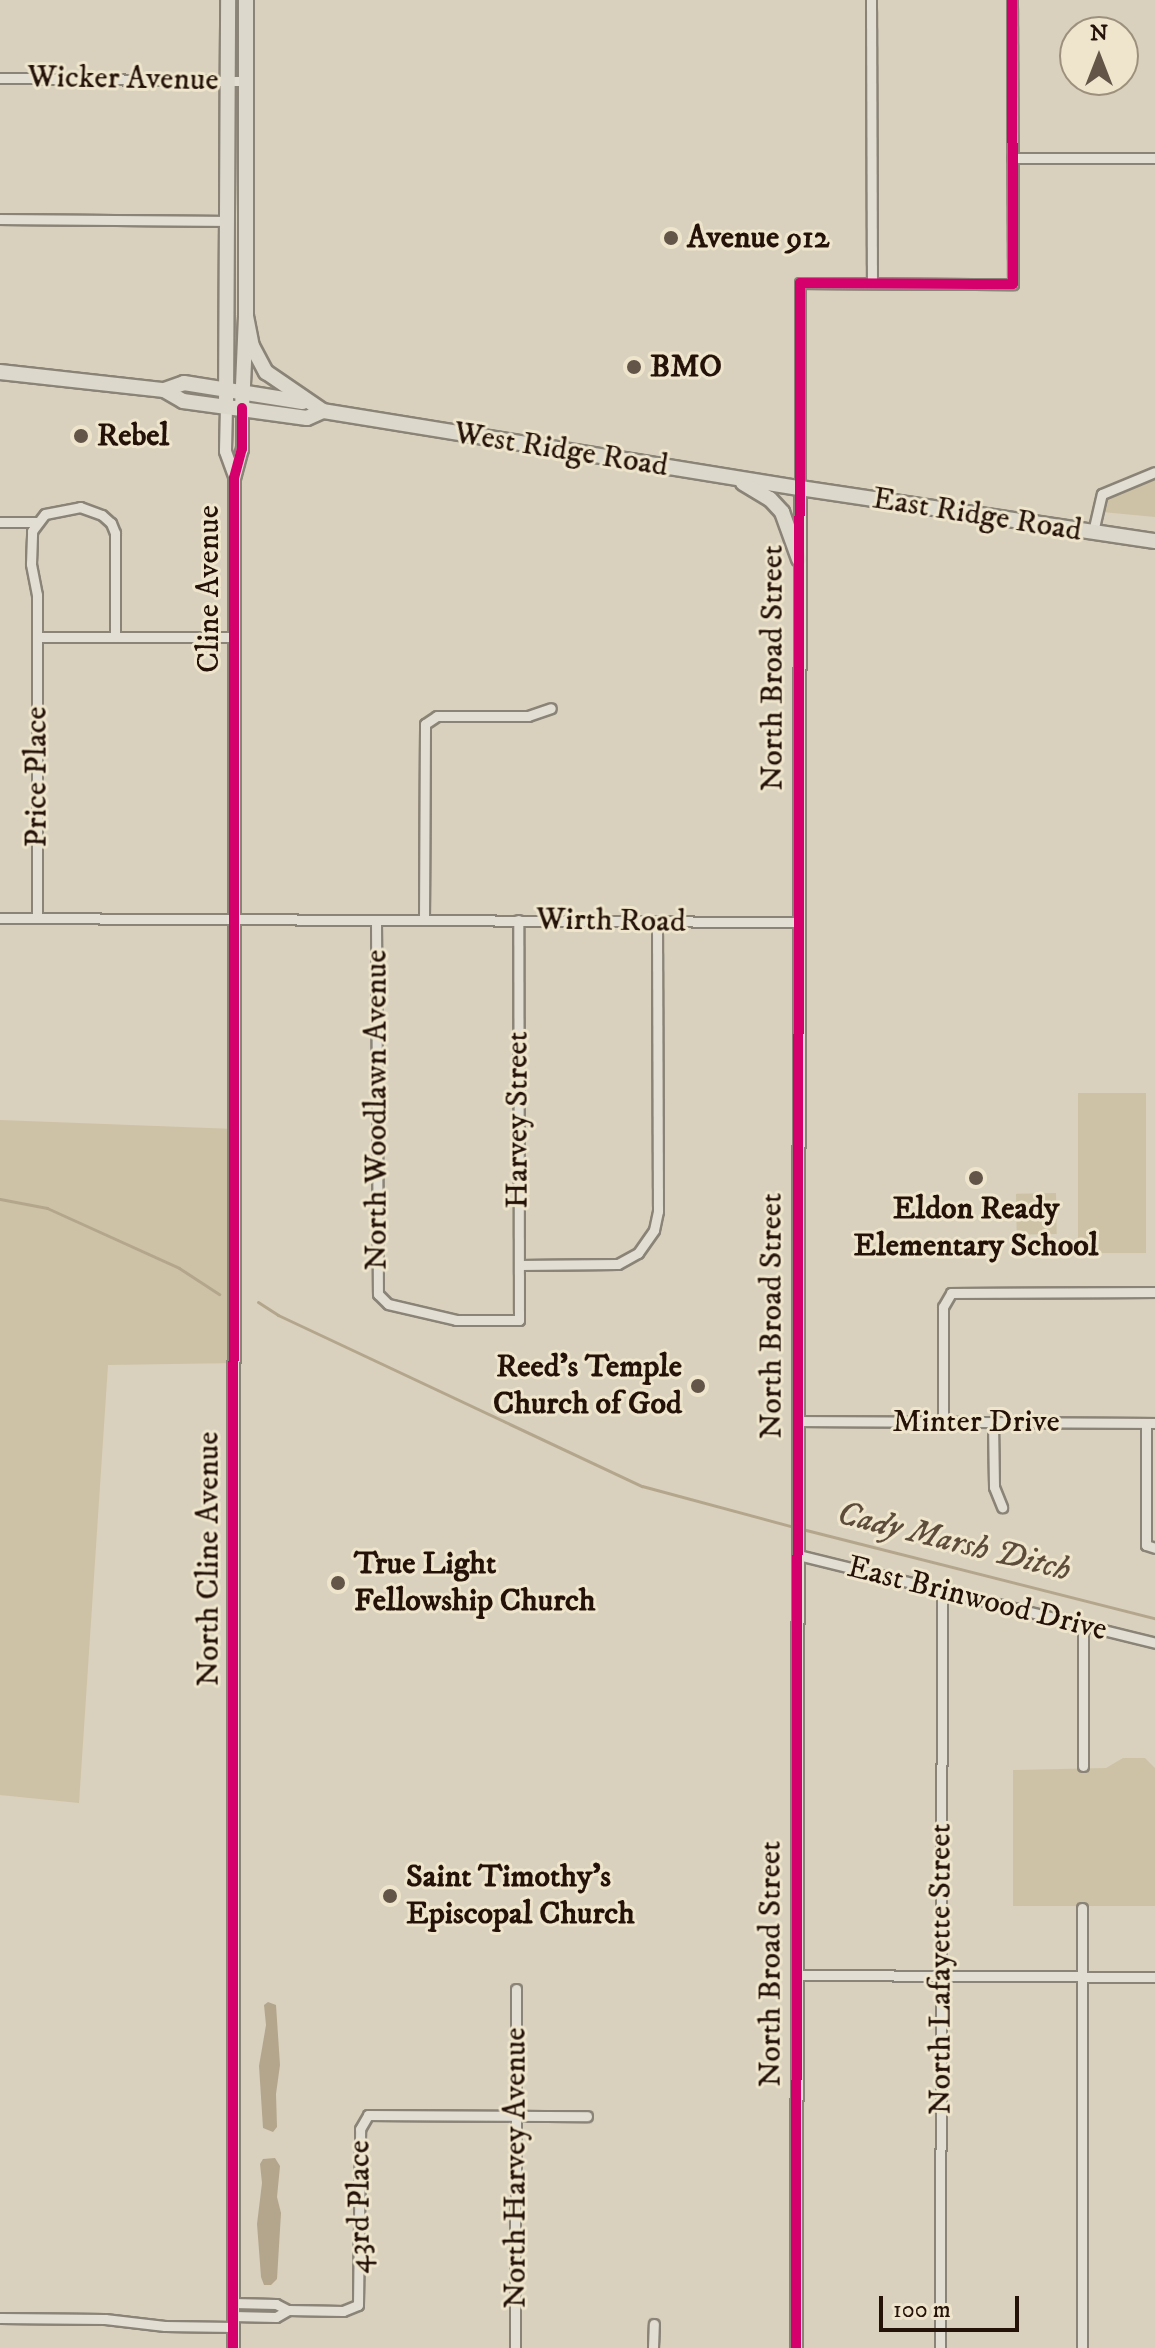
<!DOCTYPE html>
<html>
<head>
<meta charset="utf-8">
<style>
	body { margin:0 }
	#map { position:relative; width:1155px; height:2348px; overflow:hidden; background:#d9d1bd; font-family:"IM FELL DW Pica",serif }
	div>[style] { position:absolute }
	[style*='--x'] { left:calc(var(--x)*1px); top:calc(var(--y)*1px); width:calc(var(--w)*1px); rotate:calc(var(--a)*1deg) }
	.green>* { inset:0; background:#cdc2a6; transform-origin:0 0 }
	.water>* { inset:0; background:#b3a68d }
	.stream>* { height:3px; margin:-1.5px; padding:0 1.5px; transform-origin:1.5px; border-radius:1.5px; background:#b3a68d }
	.roads { filter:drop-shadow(2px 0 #8a8377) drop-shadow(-2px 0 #8a8377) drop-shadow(0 2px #8a8377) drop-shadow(0 -2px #8a8377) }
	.minor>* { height:9px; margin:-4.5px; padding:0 4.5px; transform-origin:4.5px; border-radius:4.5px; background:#e2ded3 }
	.tertiary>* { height:11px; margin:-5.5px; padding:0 5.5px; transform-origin:5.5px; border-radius:5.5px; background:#e2ded3 }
	.primary>* { height:14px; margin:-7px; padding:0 7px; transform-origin:7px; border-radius:7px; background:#dcd8cb }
	.cycleway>* { height:10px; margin:-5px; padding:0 5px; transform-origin:5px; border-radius:5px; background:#d6006c }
	.dots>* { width:22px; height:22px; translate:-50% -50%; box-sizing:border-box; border:4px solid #eee5cc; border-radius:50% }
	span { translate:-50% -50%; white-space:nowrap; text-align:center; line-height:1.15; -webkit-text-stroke:6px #eee5cc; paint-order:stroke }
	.street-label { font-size:32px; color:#241208 }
	.poi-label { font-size:32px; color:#241208; font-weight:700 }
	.left { translate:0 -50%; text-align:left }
	.right { translate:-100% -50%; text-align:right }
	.water-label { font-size:34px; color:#5d4c3a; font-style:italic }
	.north { position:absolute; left:1059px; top:16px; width:80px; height:80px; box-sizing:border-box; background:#eee5cc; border:2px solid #9d917e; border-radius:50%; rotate:0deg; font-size:22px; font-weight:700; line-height:32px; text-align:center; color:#241208 }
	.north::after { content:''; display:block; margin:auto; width:28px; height:36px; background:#635547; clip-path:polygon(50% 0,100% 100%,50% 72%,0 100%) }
	.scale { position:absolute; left:879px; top:2296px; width:140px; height:36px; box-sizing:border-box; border:4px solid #241208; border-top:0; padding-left:10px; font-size:24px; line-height:28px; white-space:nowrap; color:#241208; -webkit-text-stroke:6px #eee5cc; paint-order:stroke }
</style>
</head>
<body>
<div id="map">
	<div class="green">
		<i style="clip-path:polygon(1155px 478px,1155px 517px,1103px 512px,1109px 496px)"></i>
		<i style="left:1078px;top:1093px;width:68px;height:160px"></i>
		<i style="clip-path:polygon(0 1120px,235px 1129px,235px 1363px,108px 1365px,79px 1803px,0 1795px)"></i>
		<i style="left:1056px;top:1193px;width:41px;height:40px;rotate:89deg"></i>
		<i style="clip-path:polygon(1123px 1758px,1145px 1758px,1155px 1768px,1155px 1906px,1013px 1906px,1013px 1770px,1106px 1768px)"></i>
	</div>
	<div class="water">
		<i style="clip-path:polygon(268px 2002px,276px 2005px,280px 2065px,276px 2094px,277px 2127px,273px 2132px,263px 2128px,259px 2066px,266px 2025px,264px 2005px)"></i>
		<i style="clip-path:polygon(275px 2158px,280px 2166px,277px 2197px,281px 2213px,277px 2279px,271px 2285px,264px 2285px,261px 2277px,257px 2224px,262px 2183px,260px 2164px,263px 2159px)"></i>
	</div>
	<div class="stream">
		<i style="--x:0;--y:1199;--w:48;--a:10.8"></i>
		<i style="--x:47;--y:1208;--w:145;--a:24.4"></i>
		<i style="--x:179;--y:1268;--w:48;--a:33"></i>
		<i style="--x:258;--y:1302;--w:24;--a:33"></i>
		<i style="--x:278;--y:1315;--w:402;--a:25.2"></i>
		<i style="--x:642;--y:1486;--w:157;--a:15.1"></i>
		<i style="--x:802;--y:1529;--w:364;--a:14.2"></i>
	</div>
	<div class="roads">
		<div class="minor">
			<i style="--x:871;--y:0;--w:283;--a:89.8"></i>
			<i style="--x:0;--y:78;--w:246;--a:0.7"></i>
			<i style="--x:1012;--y:158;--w:143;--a:0"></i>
			<i style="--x:0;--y:219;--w:228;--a:0.5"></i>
			<i style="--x:800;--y:488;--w:205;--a:-90"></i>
			<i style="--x:800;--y:283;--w:213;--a:0.3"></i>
			<i style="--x:1013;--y:284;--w:284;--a:-90.2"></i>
			<i style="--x:0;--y:522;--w:36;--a:0"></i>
			<i style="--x:1093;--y:532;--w:39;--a:-77"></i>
			<i style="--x:1102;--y:494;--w:57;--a:-22.5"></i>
			<i style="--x:37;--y:637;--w:198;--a:0"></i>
			<i style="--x:0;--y:918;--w:797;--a:0.29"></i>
			<i style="--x:37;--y:918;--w:323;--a:-90"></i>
			<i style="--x:37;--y:595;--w:32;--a:-101"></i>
			<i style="--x:31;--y:564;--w:33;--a:-88"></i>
			<i style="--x:32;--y:531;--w:21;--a:-53"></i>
			<i style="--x:45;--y:514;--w:36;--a:-11"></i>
			<i style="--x:80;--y:507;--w:23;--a:20"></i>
			<i style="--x:102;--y:515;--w:12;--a:42"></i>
			<i style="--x:111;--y:523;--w:11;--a:68"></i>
			<i style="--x:115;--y:533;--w:104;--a:90"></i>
			<i style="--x:376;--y:920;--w:374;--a:89.7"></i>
			<i style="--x:378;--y:1294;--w:14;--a:45"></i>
			<i style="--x:388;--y:1304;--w:70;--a:13.2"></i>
			<i style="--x:456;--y:1320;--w:63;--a:0"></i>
			<i style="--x:519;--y:1320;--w:400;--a:-90.1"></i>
			<i style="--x:424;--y:920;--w:196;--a:-89.7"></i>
			<i style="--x:425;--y:724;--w:14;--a:-34"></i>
			<i style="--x:437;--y:716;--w:91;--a:0"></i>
			<i style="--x:528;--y:716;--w:24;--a:-19"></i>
			<i style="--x:519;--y:1265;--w:99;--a:-0.6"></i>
			<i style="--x:618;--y:1264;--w:23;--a:-29"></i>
			<i style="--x:638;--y:1253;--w:28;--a:-55"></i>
			<i style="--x:654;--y:1230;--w:19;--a:-78"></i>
			<i style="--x:658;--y:1211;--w:289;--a:-90.2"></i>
			<i style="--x:797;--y:1421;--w:358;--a:0.3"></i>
			<i style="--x:943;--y:1422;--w:115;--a:-90"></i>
			<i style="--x:943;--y:1307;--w:16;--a:-60"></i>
			<i style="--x:951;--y:1293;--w:204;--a:-0.3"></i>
			<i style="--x:993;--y:1422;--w:65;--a:89.1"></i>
			<i style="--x:994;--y:1487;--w:22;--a:68"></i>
			<i style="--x:1146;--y:1423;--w:122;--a:90"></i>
			<i style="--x:1146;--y:1545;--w:9;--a:18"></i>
			<i style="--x:798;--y:1555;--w:368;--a:13.8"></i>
			<i style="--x:1083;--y:1625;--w:141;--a:90"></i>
			<i style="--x:797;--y:1975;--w:358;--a:0.3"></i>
			<i style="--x:233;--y:2303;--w:43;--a:1.3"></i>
			<i style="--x:276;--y:2304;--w:13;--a:27"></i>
			<i style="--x:288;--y:2310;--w:55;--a:1"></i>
			<i style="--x:343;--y:2311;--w:16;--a:-22"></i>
			<i style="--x:358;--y:2305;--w:176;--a:-89.3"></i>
			<i style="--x:360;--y:2129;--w:16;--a:-60"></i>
			<i style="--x:368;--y:2115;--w:219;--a:0.3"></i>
			<i style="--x:233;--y:2316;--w:43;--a:1.3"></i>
			<i style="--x:276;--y:2317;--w:14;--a:-30"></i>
			<i style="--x:0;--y:2318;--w:105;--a:0.5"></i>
			<i style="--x:105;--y:2319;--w:60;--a:6.7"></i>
			<i style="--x:165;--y:2326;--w:68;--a:0.8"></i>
			<i style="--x:515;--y:2348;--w:359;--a:-89.8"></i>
			<i style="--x:653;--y:2348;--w:24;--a:-88"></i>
			<i style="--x:940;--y:2348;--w:758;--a:-89.85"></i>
			<i style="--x:1082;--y:2348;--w:440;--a:-90"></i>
		</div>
		<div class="tertiary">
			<i style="--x:226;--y:406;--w:45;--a:91.3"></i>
			<i style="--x:225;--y:451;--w:27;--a:70"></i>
			<i style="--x:233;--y:2348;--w:1870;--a:-89.97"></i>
			<i style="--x:234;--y:478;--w:30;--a:-75"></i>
			<i style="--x:242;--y:449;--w:41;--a:-90"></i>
			<i style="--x:796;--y:2348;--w:1860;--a:-89.88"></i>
		</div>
		<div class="primary">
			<i style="--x:246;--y:316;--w:31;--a:79"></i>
			<i style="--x:252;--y:346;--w:30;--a:62"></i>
			<i style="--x:266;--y:372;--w:69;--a:34.4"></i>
			<i style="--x:323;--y:411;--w:483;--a:9.2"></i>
			<i style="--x:800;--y:488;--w:359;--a:8.5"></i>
			<i style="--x:0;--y:372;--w:165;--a:6.3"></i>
			<i style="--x:164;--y:390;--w:22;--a:30"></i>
			<i style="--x:183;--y:401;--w:125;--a:7.8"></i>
			<i style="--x:307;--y:418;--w:17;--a:-24"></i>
			<i style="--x:164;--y:390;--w:21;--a:-19"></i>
			<i style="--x:184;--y:383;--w:120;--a:9.1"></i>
			<i style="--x:226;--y:406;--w:406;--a:-89.7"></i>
			<i style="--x:242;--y:408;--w:92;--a:-87.5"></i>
			<i style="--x:246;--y:316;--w:316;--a:-90"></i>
			<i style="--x:743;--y:483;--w:31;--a:31"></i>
			<i style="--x:770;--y:499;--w:18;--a:47"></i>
			<i style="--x:782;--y:512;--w:50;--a:70.1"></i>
		</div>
	</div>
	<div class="cycleway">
		<i style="--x:233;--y:2348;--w:1870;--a:-89.97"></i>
		<i style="--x:234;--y:478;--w:30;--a:-75"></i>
		<i style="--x:242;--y:449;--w:41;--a:-90"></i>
		<i style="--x:796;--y:2348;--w:2065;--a:-89.89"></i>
		<i style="--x:800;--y:283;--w:213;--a:0.3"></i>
		<i style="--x:1013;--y:284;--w:284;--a:-90.2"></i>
	</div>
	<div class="dots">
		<i style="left:671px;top:238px;background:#635547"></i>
		<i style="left:634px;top:367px;background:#635547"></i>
		<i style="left:81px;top:436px;background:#635547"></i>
		<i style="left:976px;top:1178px;background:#635547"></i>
		<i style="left:698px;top:1386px;background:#635547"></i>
		<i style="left:338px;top:1583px;background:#635547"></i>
		<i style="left:390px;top:1896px;background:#635547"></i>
	</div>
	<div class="street-label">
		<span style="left:123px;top:79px;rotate:1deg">Wicker Avenue</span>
		<span style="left:561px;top:450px;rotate:9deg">West Ridge Road</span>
		<span style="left:977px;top:515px;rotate:9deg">East Ridge Road</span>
		<span style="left:209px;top:589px;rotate:-90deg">Cline Avenue</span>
		<span style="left:773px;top:668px;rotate:-90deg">North Broad Street</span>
		<span style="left:37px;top:777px;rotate:-90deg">Price Place</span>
		<span style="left:611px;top:921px;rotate:1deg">Wirth Road</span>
		<span style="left:377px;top:1110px;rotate:-90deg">North Woodlawn Avenue</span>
		<span style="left:518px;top:1120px;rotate:-90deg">Harvey Street</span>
		<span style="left:772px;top:1316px;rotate:-90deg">North Broad Street</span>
		<span style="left:976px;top:1422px">Minter Drive</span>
		<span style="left:209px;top:1559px;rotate:-90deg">North Cline Avenue</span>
		<span style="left:977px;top:1599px;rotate:14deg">East Brinwood Drive</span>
		<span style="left:771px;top:1964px;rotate:-90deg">North Broad Street</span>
		<span style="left:941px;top:1969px;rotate:-90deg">North Lafayette Street</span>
		<span style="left:516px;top:2168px;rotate:-90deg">North Harvey Avenue</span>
		<span style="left:360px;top:2207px;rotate:-90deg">43rd Place</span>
	</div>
	<div class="poi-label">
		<span class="left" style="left:687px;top:238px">Avenue 912</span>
		<span class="left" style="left:650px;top:367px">BMO</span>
		<span class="left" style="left:97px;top:436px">Rebel</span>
		<span style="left:976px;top:1228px">Eldon Ready<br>Elementary School</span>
		<span class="right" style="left:682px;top:1386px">Reed's Temple<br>Church of God</span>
		<span class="left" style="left:354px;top:1583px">True Light<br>Fellowship Church</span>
		<span class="left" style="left:406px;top:1896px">Saint Timothy's<br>Episcopal Church</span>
	</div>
	<div class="water-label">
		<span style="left:954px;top:1542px;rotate:14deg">Cady Marsh Ditch</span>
	</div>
	<div class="north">N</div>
	<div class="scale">100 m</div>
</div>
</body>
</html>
